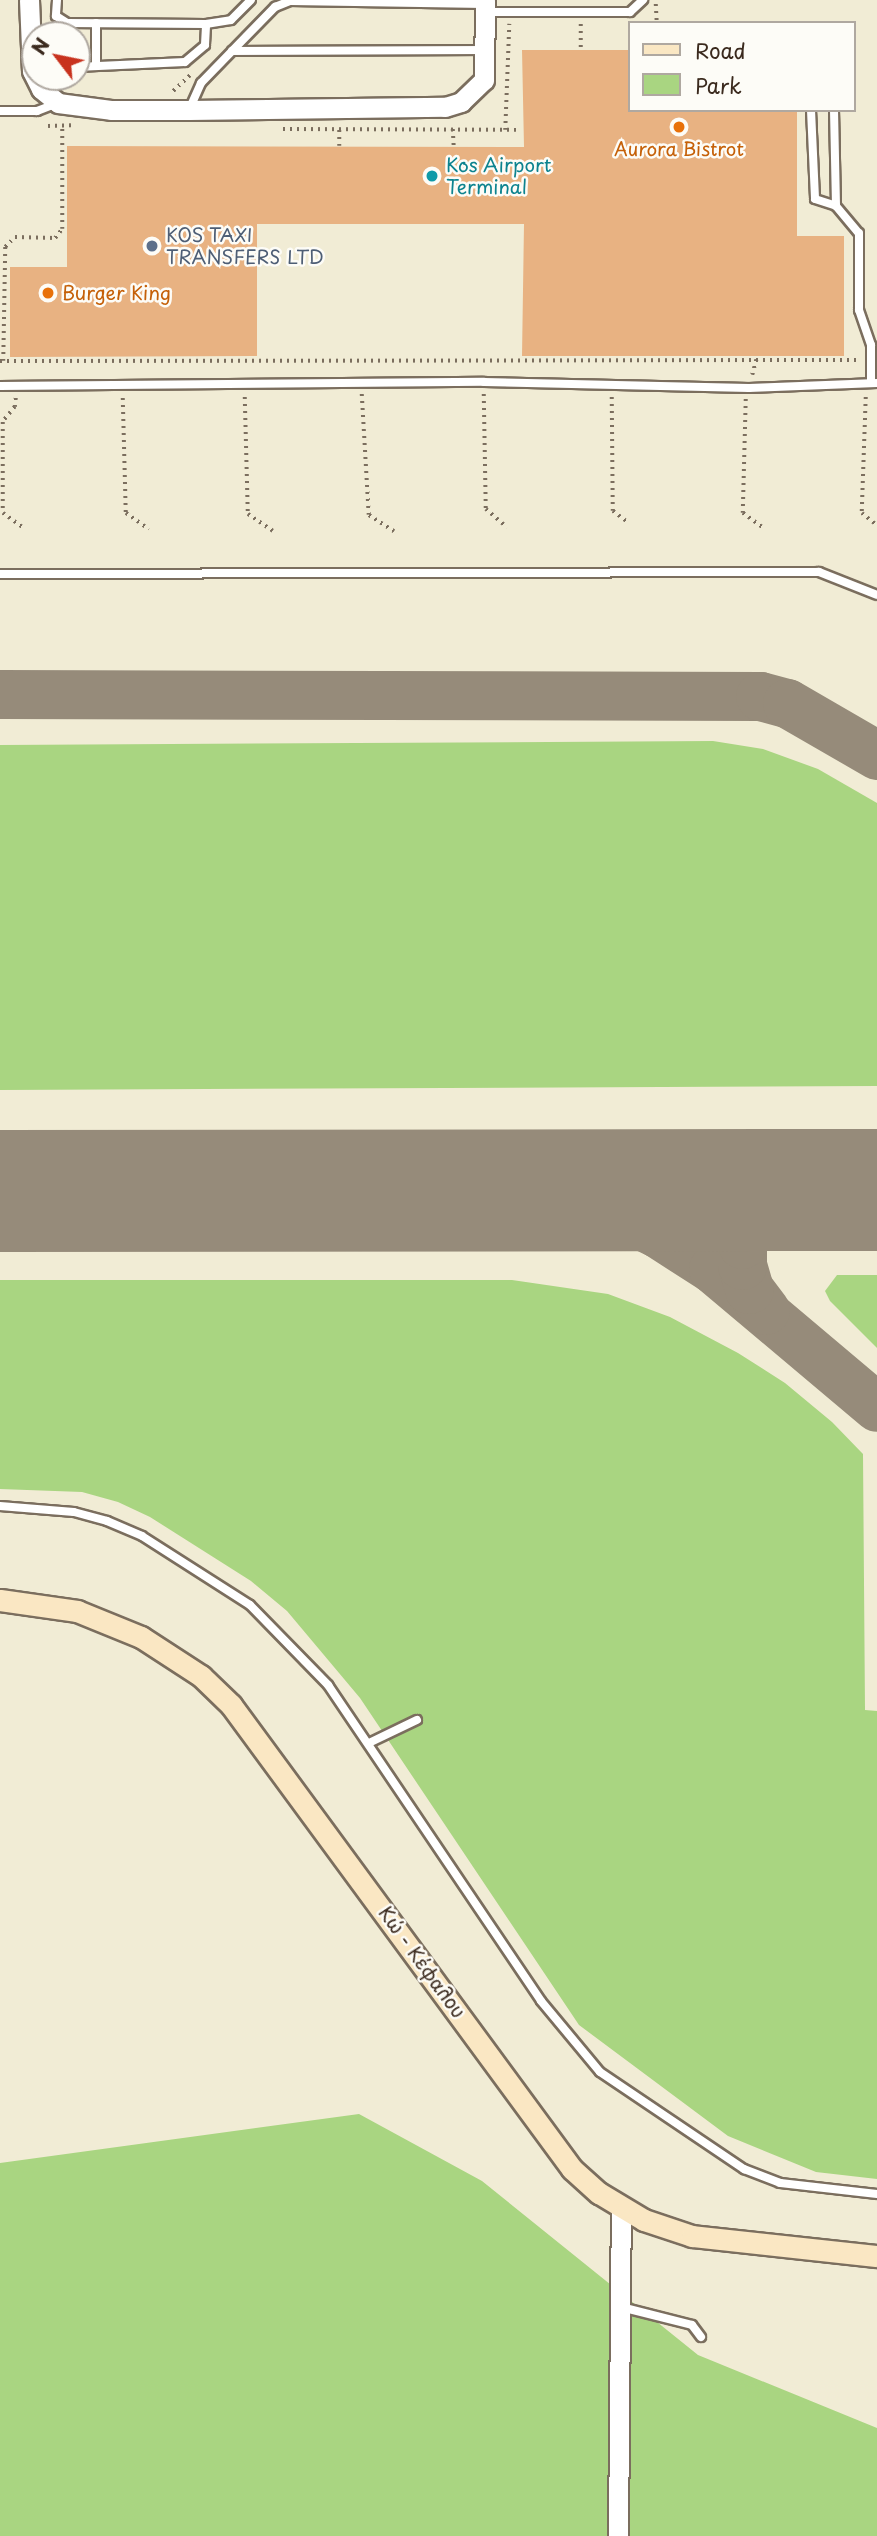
<!DOCTYPE html>
<html>
<head>
<meta charset="utf-8">
<style>
	body { margin:0 }
	#map { position:relative; width:877px; height:2536px; overflow:hidden; background:#f1ecd5; font-family:"Playpen Sans",sans-serif }
	div>[style] { position:absolute }
	[style*='--x'] { left:calc(var(--x)*1px); top:calc(var(--y)*1px); width:calc(var(--w)*1px); rotate:calc(var(--a)*1deg) }
	.green>* { inset:0; background:#a9d581 }
	.taxiway>* { height:49px; margin:-24.5px; padding:0 24.5px; transform-origin:24.5px; border-radius:24.5px; background:#968b7a }
	.runway>* { height:122px; margin:-61px; padding:0 61px; transform-origin:61px; border-radius:61px; background:#968b7a }
	.building>* { inset:0; background:#e8b282 }
	.path>* { height:3.5px; margin-top:-1.75px; transform-origin:0; background:repeating-linear-gradient(90deg,#7b6e5e 0 2px,transparent 0 7px) }
	.roads { filter:drop-shadow(2px 0 #7b6e5e) drop-shadow(-2px 0 #7b6e5e) drop-shadow(0 2px #7b6e5e) drop-shadow(0 -2px #7b6e5e) }
	.service>* { height:8px; margin:-4px; padding:0 4px; transform-origin:4px; border-radius:4px; background:#fff }
	.tertiary>* { height:19px; margin:-9.5px; padding:0 9.5px; transform-origin:9.5px; border-radius:9.5px; background:#fff }
	.secondary>* { height:21px; margin:-10.5px; padding:0 10.5px; transform-origin:10.5px; border-radius:10.5px; background:#fae7c3 }
	.dots>* { width:19px; height:19px; translate:-50% -50%; box-sizing:border-box; border:4px solid #fdfcf7; border-radius:50% }
	span { translate:-50% -50%; white-space:nowrap; text-align:center; line-height:1.15; -webkit-text-stroke:5px #fdfcf7; paint-order:stroke }
	.food-label { font-size:19px; color:#c56008 }
	.left { translate:0 -50%; text-align:left }
	.culture-label { font-size:19px; color:#0d838f }
	.service-label { font-size:19px; color:#4e5e75 }
	.street-label { font-size:19px; color:#3b2a1e }
	.legend { position:absolute; left:628px; top:21px; width:228px; height:91px; box-sizing:border-box; background:#fdfcf7; border:2px solid #afa8a0; margin:0; padding:9px 12px; list-style:none; font-size:21px; color:#3b2a1e }
	.legend li { display:flex; align-items:center; gap:14px; height:35px }
	.legend b { width:35px; border:2px solid #afa8a0 }
	.north { position:absolute; left:21px; top:21px; width:70px; height:70px; box-sizing:border-box; background:#fdfcf7; border:2px solid #afa8a0; border-radius:50%; rotate:302deg; font-size:19px; font-weight:700; line-height:28px; text-align:center; color:#3b2a1e }
	.north::after { content:''; display:block; margin:auto; width:24px; height:32px; background:#c8321e; clip-path:polygon(50% 0,100% 100%,50% 72%,0 100%) }
</style>
</head>
<body>
<div id="map">
	<div class="green">
		<i style="clip-path:polygon(713px 741px,763px 749px,818px 769px,877px 803px,877px 1086px,0 1090px,0 745px)"></i>
		<i style="clip-path:polygon(837px 1275px,877px 1275px,877px 1348px,830px 1301px,825px 1291px)"></i>
		<i style="clip-path:polygon(0 1280px,512px 1280px,608px 1294px,670px 1317px,738px 1353px,785px 1383px,832px 1422px,863px 1454px,865px 1710px,877px 1711px,877px 2179px,816px 2172px,728px 2136px,579px 2025px,360px 1698px,287px 1611px,251px 1581px,150px 1517px,118px 1502px,82px 1492px,0 1489px)"></i>
		<i style="clip-path:polygon(359px 2114px,482px 2181px,698px 2355px,877px 2428px,877px 2536px,0 2536px,0 2163px)"></i>
	</div>
	<div class="taxiway">
		<i style="--x:0;--y:694;--w:760;--a:0.15"></i>
		<i style="--x:760;--y:696;--w:28;--a:15"></i>
		<i style="--x:787;--y:703;--w:104;--a:30"></i>
		<i style="--x:566;--y:1189;--w:101;--a:25.8"></i>
		<i style="--x:657;--y:1233;--w:67;--a:32.7"></i>
		<i style="--x:713;--y:1269;--w:214;--a:40.1"></i>
		<i style="--x:765;--y:1310;--w:26;--a:-127"></i>
		<i style="--x:749;--y:1289;--w:25;--a:-106"></i>
		<i style="--x:742;--y:1265;--w:21;--a:-90"></i>
		<i style="--x:742;--y:1244;--w:30;--a:-62"></i>
		<i style="--x:756;--y:1218;--w:28;--a:-46"></i>
		<i style="--x:775;--y:1198;--w:35;--a:-13"></i>
	</div>
	<div class="runway">
		<i style="--x:0;--y:1191;--w:877;--a:-0.07"></i>
	</div>
	<div class="building">
		<i style="clip-path:polygon(522px 50px,630px 50px,630px 110px,797px 110px,797px 236px,844px 236px,844px 356px,522px 356px,524px 224px,257px 224px,257px 356px,10px 357px,10px 267px,67px 267px,67px 146px,524px 147px)"></i>
	</div>
	<div class="path">
		<i style="--x:656;--y:4;--w:19;--a:87"></i>
		<i style="--x:581;--y:24;--w:26;--a:90"></i>
		<i style="--x:173;--y:91;--w:23;--a:-43"></i>
		<i style="--x:48;--y:126;--w:23;--a:-2"></i>
		<i style="--x:283;--y:129;--w:237;--a:0.2"></i>
		<i style="--x:453;--y:129;--w:17;--a:87"></i>
		<i style="--x:505;--y:130;--w:106;--a:-87.8"></i>
		<i style="--x:339;--y:146;--w:16;--a:-90"></i>
		<i style="--x:0;--y:361;--w:859;--a:-0.07"></i>
		<i style="--x:3;--y:361;--w:114;--a:-89"></i>
		<i style="--x:5;--y:247;--w:14;--a:-45"></i>
		<i style="--x:15;--y:237;--w:40;--a:1.4"></i>
		<i style="--x:55;--y:238;--w:11;--a:-52"></i>
		<i style="--x:62;--y:229;--w:104;--a:-90"></i>
		<i style="--x:752;--y:375;--w:16;--a:-75"></i>
		<i style="--x:362;--y:394;--w:121;--a:86.7"></i>
		<i style="--x:369;--y:515;--w:30;--a:33"></i>
		<i style="--x:484;--y:394;--w:115;--a:89"></i>
		<i style="--x:486;--y:509;--w:28;--a:41"></i>
		<i style="--x:245;--y:397;--w:117;--a:88.5"></i>
		<i style="--x:248;--y:514;--w:30;--a:34"></i>
		<i style="--x:612;--y:397;--w:114;--a:89.5"></i>
		<i style="--x:613;--y:511;--w:20;--a:37"></i>
		<i style="--x:866;--y:397;--w:116;--a:92"></i>
		<i style="--x:862;--y:513;--w:19;--a:39"></i>
		<i style="--x:16;--y:398;--w:9;--a:96"></i>
		<i style="--x:15;--y:407;--w:19;--a:129"></i>
		<i style="--x:3;--y:422;--w:91;--a:90"></i>
		<i style="--x:3;--y:513;--w:26;--a:36"></i>
		<i style="--x:123;--y:398;--w:115;--a:88.5"></i>
		<i style="--x:126;--y:513;--w:28;--a:35"></i>
		<i style="--x:746;--y:399;--w:114;--a:91.5"></i>
		<i style="--x:743;--y:513;--w:27;--a:36"></i>
	</div>
	<div class="roads">
		<div class="service">
			<i style="--x:57;--y:0;--w:16;--a:94"></i>
			<i style="--x:56;--y:16;--w:13;--a:32"></i>
			<i style="--x:67;--y:23;--w:139;--a:0.4"></i>
			<i style="--x:206;--y:24;--w:25;--a:-9"></i>
			<i style="--x:231;--y:20;--w:28;--a:-45"></i>
			<i style="--x:486;--y:12;--w:144;--a:0"></i>
			<i style="--x:630;--y:12;--w:18;--a:-43"></i>
			<i style="--x:96;--y:23;--w:43;--a:90"></i>
			<i style="--x:232;--y:51;--w:62;--a:-45.7"></i>
			<i style="--x:275;--y:7;--w:16;--a:-22"></i>
			<i style="--x:290;--y:1;--w:195;--a:0.9"></i>
			<i style="--x:77;--y:67;--w:108;--a:-2.7"></i>
			<i style="--x:185;--y:62;--w:26;--a:-40"></i>
			<i style="--x:205;--y:45;--w:21;--a:-87"></i>
			<i style="--x:189;--y:110;--w:30;--a:-66"></i>
			<i style="--x:201;--y:83;--w:45;--a:-45.9"></i>
			<i style="--x:232;--y:51;--w:251;--a:-0.2"></i>
			<i style="--x:811;--y:110;--w:89;--a:87.4"></i>
			<i style="--x:815;--y:199;--w:22;--a:18"></i>
			<i style="--x:836;--y:206;--w:35;--a:50"></i>
			<i style="--x:859;--y:233;--w:77;--a:90"></i>
			<i style="--x:859;--y:310;--w:37;--a:71"></i>
			<i style="--x:871;--y:345;--w:38;--a:90"></i>
			<i style="--x:834;--y:110;--w:96;--a:88.8"></i>
			<i style="--x:0;--y:111;--w:37;--a:0"></i>
			<i style="--x:37;--y:111;--w:22;--a:-21"></i>
			<i style="--x:0;--y:386;--w:484;--a:-0.5"></i>
			<i style="--x:484;--y:382;--w:265;--a:1.3"></i>
			<i style="--x:749;--y:388;--w:128;--a:-2.2"></i>
			<i style="--x:0;--y:574;--w:819;--a:-0.14"></i>
			<i style="--x:819;--y:572;--w:62;--a:21.6"></i>
			<i style="--x:0;--y:1506;--w:74;--a:4.6"></i>
			<i style="--x:74;--y:1512;--w:34;--a:15"></i>
			<i style="--x:107;--y:1521;--w:38;--a:23"></i>
			<i style="--x:142;--y:1536;--w:128;--a:32.6"></i>
			<i style="--x:250;--y:1605;--w:112;--a:45.7"></i>
			<i style="--x:328;--y:1685;--w:381;--a:56"></i>
			<i style="--x:541;--y:2001;--w:92;--a:50.3"></i>
			<i style="--x:600;--y:2072;--w:174;--a:34"></i>
			<i style="--x:744;--y:2169;--w:39;--a:21"></i>
			<i style="--x:780;--y:2183;--w:98;--a:6.5"></i>
			<i style="--x:371;--y:1742;--w:51;--a:-25.6"></i>
			<i style="--x:621;--y:2307;--w:73;--a:14.2"></i>
			<i style="--x:692;--y:2325;--w:15;--a:53"></i>
		</div>
		<div class="tertiary">
			<i style="--x:29;--y:0;--w:71;--a:87.6"></i>
			<i style="--x:32;--y:71;--w:20;--a:63"></i>
			<i style="--x:41;--y:89;--w:22;--a:39"></i>
			<i style="--x:58;--y:103;--w:53;--a:7.5"></i>
			<i style="--x:111;--y:110;--w:78;--a:0"></i>
			<i style="--x:189;--y:110;--w:256;--a:-0.7"></i>
			<i style="--x:445;--y:107;--w:17;--a:-17"></i>
			<i style="--x:461;--y:102;--w:32;--a:-44"></i>
			<i style="--x:484;--y:80;--w:80;--a:-89.3"></i>
			<i style="--x:618;--y:2536;--w:328;--a:-89.5"></i>
		</div>
		<div class="secondary">
			<i style="--x:0;--y:1600;--w:78;--a:8.1"></i>
			<i style="--x:77;--y:1611;--w:69;--a:22.1"></i>
			<i style="--x:141;--y:1637;--w:72;--a:33"></i>
			<i style="--x:201;--y:1676;--w:42;--a:44"></i>
			<i style="--x:231;--y:1705;--w:576;--a:53.69"></i>
			<i style="--x:572;--y:2169;--w:36;--a:42"></i>
			<i style="--x:599;--y:2193;--w:52;--a:31"></i>
			<i style="--x:644;--y:2220;--w:51;--a:18.4"></i>
			<i style="--x:692;--y:2236;--w:186;--a:6.2"></i>
		</div>
	</div>
	<div class="dots">
		<i style="left:679px;top:127px;background:#e8710a"></i>
		<i style="left:432px;top:176px;background:#0f9aa8"></i>
		<i style="left:152px;top:246px;background:#5c6f8a"></i>
		<i style="left:48px;top:293px;background:#e8710a"></i>
	</div>
	<div class="food-label">
		<span style="left:679px;top:149px">Aurora Bistrot</span>
		<span class="left" style="left:62px;top:293px">Burger King</span>
	</div>
	<div class="culture-label">
		<span class="left" style="left:446px;top:176px">Kos Airport<br>Terminal</span>
	</div>
	<div class="service-label">
		<span class="left" style="left:166px;top:246px">KOS TAXI<br>TRANSFERS LTD</span>
	</div>
	<div class="street-label">
		<span style="left:422px;top:1962px;rotate:54deg">Κώ - Κέφαλου</span>
	</div>
	<ul class="legend">
	<li><b style="height:9px;background:#fae7c3"></b>Road</li>
	<li><b style="height:19px;background:#a9d581"></b>Park</li>
	</ul>
	<div class="north">N</div>
</div>
</body>
</html>
